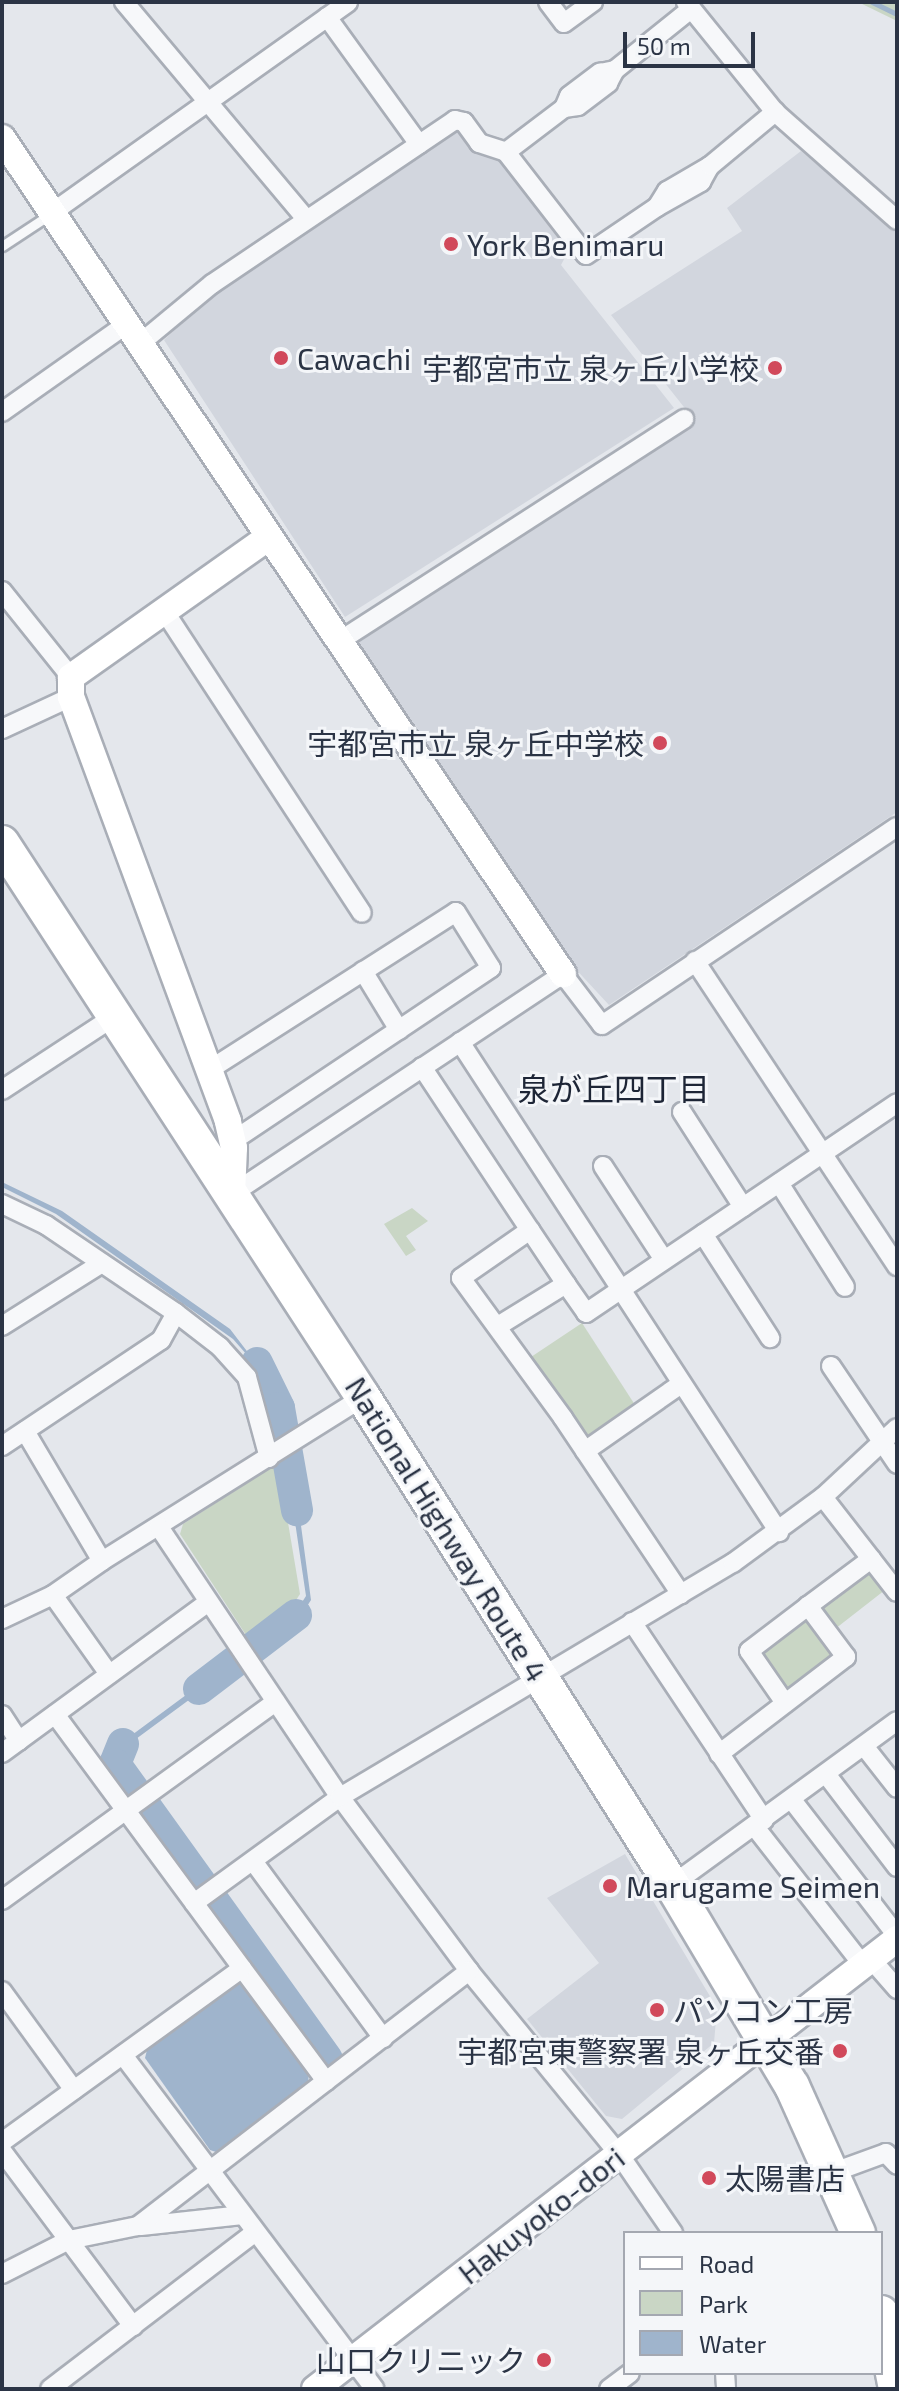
<!DOCTYPE html>
<html>
<head>
<meta charset="utf-8">
<style>
	body { margin:0 }
	#map { position:relative; width:899px; height:2391px; overflow:hidden; background:#e4e7ec; font-family:"Exo 2","Noto Sans JP",sans-serif }
	div>[style] { position:absolute }
	[style*='--x'] { left:calc(var(--x)*1px); top:calc(var(--y)*1px); width:calc(var(--w)*1px); rotate:calc(var(--a)*1deg) }
	.built>* { inset:0; background:#d2d6de }
	.green>* { inset:0; background:#c9d6c5 }
	.water>* { inset:0; background:#9fb4cc; transform-origin:0 0 }
	.stream>* { height:5px; margin:-2.5px; padding:0 2.5px; transform-origin:2.5px; border-radius:2.5px; background:#9fb4cc }
	.river>* { height:32px; margin:-16px; padding:0 16px; transform-origin:16px; border-radius:16px; background:#9fb4cc }
	.roads { filter:drop-shadow(2px 0 #a9aeb7) drop-shadow(-2px 0 #a9aeb7) drop-shadow(0 2px #a9aeb7) drop-shadow(0 -2px #a9aeb7) }
	.lane>* { height:9px; margin:-4.5px; padding:0 4.5px; transform-origin:4.5px; border-radius:4.5px; background:#f7f8fa }
	.street>* { height:18px; margin:-9px; padding:0 9px; transform-origin:9px; border-radius:9px; background:#f7f8fa }
	.secondary>* { height:26px; margin:-13px; padding:0 13px; transform-origin:13px; border-radius:13px; background:#fff }
	.highway>* { height:34px; margin:-17px; padding:0 17px; transform-origin:17px; border-radius:17px; background:#fff }
	.dots>* { width:22px; height:22px; translate:-50% -50%; box-sizing:border-box; border:4px solid #f4f6f9; border-radius:50% }
	span { translate:-50% -50%; white-space:nowrap; text-align:center; line-height:1.15; -webkit-text-stroke:6px #f4f6f9; paint-order:stroke }
	.poi-label { font-size:30px; color:#2b3445 }
	.left { translate:0 -50%; text-align:left }
	.right { translate:-100% -50%; text-align:right }
	.street-label { font-size:30px; color:#2b3445 }
	.neighbourhood-label { font-size:32px; color:#1d2536 }
	.frame { position:absolute; inset:0; border:4px solid #2b3445; pointer-events:none }
	.legend { position:absolute; left:623px; top:2231px; width:260px; height:144px; box-sizing:border-box; background:#f4f6f9; border:2px solid #a4a8b1; margin:0; padding:10px 14px; list-style:none; font-size:24px; color:#2b3445 }
	.legend li { display:flex; align-items:center; gap:16px; height:40px }
	.legend b { width:40px; border:2px solid #a4a8b1 }
	.scale { position:absolute; left:623px; top:32px; width:132px; height:36px; box-sizing:border-box; border:4px solid #2b3445; border-top:0; padding-left:10px; font-size:24px; line-height:28px; white-space:nowrap; color:#2b3445; -webkit-text-stroke:6px #f4f6f9; paint-order:stroke }
</style>
</head>
<body>
<div id="map">
	<div class="built">
		<i style="clip-path:polygon(452px 129px,462px 130px,478px 150px,505px 162px,571px 246px,561px 265px,674px 408px,345px 617px,164px 340px,217px 290px)"></i>
		<i style="clip-path:polygon(801px 151px,897px 233px,897px 812px,609px 1005px,571px 964px,355px 643px,695px 421px,611px 315px,742px 231px,727px 208px)"></i>
		<i style="clip-path:polygon(625px 1854px,717px 2008px,714px 2043px,622px 2119px,606px 2116px,527px 2019px,599px 1963px,547px 1898px)"></i>
	</div>
	<div class="green">
		<i style="clip-path:polygon(858px 2px,897px 2px,897px 21px)"></i>
		<i style="clip-path:polygon(412px 1208px,428px 1221px,406px 1236px,416px 1250px,406px 1256px,384px 1224px)"></i>
		<i style="clip-path:polygon(582px 1323px,637px 1408px,595px 1438px,587px 1437px,531px 1357px)"></i>
		<i style="clip-path:polygon(278px 1463px,300px 1594px,291px 1608px,248px 1638px,180px 1534px,183px 1524px)"></i>
		<i style="clip-path:polygon(867px 1567px,885px 1590px,826px 1636px,841px 1657px,787px 1697px,755px 1652px)"></i>
	</div>
	<div class="water">
		<i style="clip-path:polygon(2px 1182px,62px 1211px,230px 1329px,266px 1376px,282px 1422px,277px 1423px,254px 1363px,233px 1339px,56px 1214px,2px 1187px)"></i>
		<i style="clip-path:polygon(293px 1466px,311px 1600px,300px 1617px,263px 1645px,260px 1641px,297px 1610px,306px 1596px,287px 1468px)"></i>
		<i style="clip-path:polygon(232px 1661px,235px 1666px,121px 1750px,118px 1760px,129px 1778px,124px 1782px,113px 1762px,117px 1746px)"></i>
		<i style="left:226px;top:1911px;width:180px;height:5px;rotate:54deg"></i>
		<i style="clip-path:polygon(232px 1983px,247px 1984px,309px 2070px,308px 2086px,222px 2154px,210px 2150px,145px 2058px,148px 2046px)"></i>
	</div>
	<div class="stream">
		<i style="--x:872;--y:2;--w:28;--a:26"></i>
	</div>
	<div class="river">
		<i style="--x:257;--y:1363;--w:50;--a:63.9"></i>
		<i style="--x:279;--y:1408;--w:104;--a:80"></i>
		<i style="--x:199;--y:1689;--w:122;--a:-37.3"></i>
		<i style="--x:123;--y:1744;--w:22;--a:112"></i>
		<i style="--x:115;--y:1764;--w:363;--a:54.3"></i>
	</div>
	<div class="roads">
		<div class="lane">
			<i style="--x:2;--y:246;--w:56;--a:-33.4"></i>
		</div>
		<div class="street">
			<i style="--x:124;--y:2;--w:283;--a:50"></i>
			<i style="--x:548;--y:2;--w:26;--a:53"></i>
			<i style="--x:564;--y:23;--w:36;--a:-36"></i>
			<i style="--x:686;--y:2;--w:141;--a:51"></i>
			<i style="--x:775;--y:112;--w:163;--a:41.5"></i>
			<i style="--x:327;--y:17;--w:157;--a:54.1"></i>
			<i style="--x:564;--y:108;--w:14;--a:-8"></i>
			<i style="--x:578;--y:106;--w:38;--a:-37"></i>
			<i style="--x:608;--y:83;--w:15;--a:-62"></i>
			<i style="--x:506;--y:152;--w:73;--a:-37.2"></i>
			<i style="--x:564;--y:108;--w:13;--a:-67"></i>
			<i style="--x:569;--y:96;--w:39;--a:-37"></i>
			<i style="--x:600;--y:73;--w:15;--a:-11"></i>
			<i style="--x:615;--y:70;--w:97;--a:-38.8"></i>
			<i style="--x:657;--y:207;--w:51;--a:-29.6"></i>
			<i style="--x:701;--y:182;--w:18;--a:-61"></i>
			<i style="--x:53;--y:212;--w:362;--a:-35.4"></i>
			<i style="--x:137;--y:346;--w:97;--a:-39.6"></i>
			<i style="--x:212;--y:284;--w:293;--a:-34"></i>
			<i style="--x:455;--y:120;--w:9;--a:13"></i>
			<i style="--x:464;--y:122;--w:26;--a:54"></i>
			<i style="--x:479;--y:143;--w:28;--a:18"></i>
			<i style="--x:506;--y:152;--w:130;--a:52.2"></i>
			<i style="--x:586;--y:255;--w:86;--a:-34.1"></i>
			<i style="--x:657;--y:207;--w:19;--a:-58"></i>
			<i style="--x:667;--y:191;--w:50;--a:-30.2"></i>
			<i style="--x:710;--y:166;--w:85;--a:-39.7"></i>
			<i style="--x:2;--y:412;--w:149;--a:-35.2"></i>
			<i style="--x:2;--y:591;--w:110;--a:51.3"></i>
			<i style="--x:163;--y:609;--w:363;--a:56.8"></i>
			<i style="--x:338;--y:642;--w:412;--a:-32.8"></i>
			<i style="--x:2;--y:729;--w:76;--a:-24.9"></i>
			<i style="--x:695;--y:961;--w:366;--a:56.5"></i>
			<i style="--x:363;--y:971;--w:69;--a:58.6"></i>
			<i style="--x:460;--y:1042;--w:585;--a:56.94"></i>
			<i style="--x:422;--y:1067;--w:196;--a:56.5"></i>
			<i style="--x:530;--y:1230;--w:84;--a:145.2"></i>
			<i style="--x:461;--y:1278;--w:173;--a:53.9"></i>
			<i style="--x:563;--y:1418;--w:212;--a:56.2"></i>
			<i style="--x:209;--y:1070;--w:293;--a:-32.6"></i>
			<i style="--x:456;--y:912;--w:66;--a:58"></i>
			<i style="--x:491;--y:968;--w:311;--a:146.2"></i>
			<i style="--x:2;--y:1090;--w:135;--a:-33.2"></i>
			<i style="--x:682;--y:1112;--w:113;--a:57.3"></i>
			<i style="--x:603;--y:1166;--w:112;--a:57"></i>
			<i style="--x:779;--y:1183;--w:123;--a:57.6"></i>
			<i style="--x:232;--y:1194;--w:397;--a:-33.6"></i>
			<i style="--x:563;--y:974;--w:64;--a:52.6"></i>
			<i style="--x:602;--y:1025;--w:355;--a:-33.9"></i>
			<i style="--x:2;--y:1204;--w:49;--a:25.5"></i>
			<i style="--x:46;--y:1225;--w:157;--a:34.1"></i>
			<i style="--x:176;--y:1313;--w:31;--a:119"></i>
			<i style="--x:161;--y:1340;--w:191;--a:146.3"></i>
			<i style="--x:530;--y:1230;--w:65;--a:56.3"></i>
			<i style="--x:703;--y:1234;--w:124;--a:57.2"></i>
			<i style="--x:176;--y:1313;--w:56;--a:37.7"></i>
			<i style="--x:220;--y:1347;--w:40;--a:48"></i>
			<i style="--x:247;--y:1377;--w:84;--a:74.8"></i>
			<i style="--x:2;--y:1326;--w:118;--a:-32.2"></i>
			<i style="--x:498;--y:1326;--w:80;--a:-31.7"></i>
			<i style="--x:566;--y:1284;--w:35;--a:55"></i>
			<i style="--x:586;--y:1313;--w:375;--a:-34"></i>
			<i style="--x:831;--y:1366;--w:118;--a:56"></i>
			<i style="--x:25;--y:1431;--w:151;--a:59.4"></i>
			<i style="--x:102;--y:1561;--w:308;--a:-32.1"></i>
			<i style="--x:585;--y:1451;--w:117;--a:-34.9"></i>
			<i style="--x:823;--y:1497;--w:120;--a:52.1"></i>
			<i style="--x:159;--y:1527;--w:325;--a:56.2"></i>
			<i style="--x:340;--y:1797;--w:217;--a:53.4"></i>
			<i style="--x:469;--y:1971;--w:237;--a:50.7"></i>
			<i style="--x:619;--y:2154;--w:96;--a:55.6"></i>
			<i style="--x:53;--y:1595;--w:97;--a:54.7"></i>
			<i style="--x:2;--y:1619;--w:56;--a:-25.2"></i>
			<i style="--x:53;--y:1595;--w:60;--a:-34.8"></i>
			<i style="--x:632;--y:1622;--w:238;--a:56.3"></i>
			<i style="--x:785;--y:1703;--w:63;--a:-124.7"></i>
			<i style="--x:749;--y:1651;--w:74;--a:-37.3"></i>
			<i style="--x:2;--y:1715;--w:31;--a:57"></i>
			<i style="--x:864;--y:1746;--w:53;--a:51.8"></i>
			<i style="--x:2;--y:1753;--w:255;--a:-36.2"></i>
			<i style="--x:719;--y:1754;--w:160;--a:-37.4"></i>
			<i style="--x:846;--y:1657;--w:64;--a:-126.7"></i>
			<i style="--x:808;--y:1606;--w:79;--a:-36.7"></i>
			<i style="--x:826;--y:1774;--w:117;--a:52.6"></i>
			<i style="--x:792;--y:1800;--w:172;--a:52.3"></i>
			<i style="--x:755;--y:1827;--w:175;--a:52"></i>
			<i style="--x:253;--y:1861;--w:220;--a:53.7"></i>
			<i style="--x:672;--y:1885;--w:278;--a:-36.1"></i>
			<i style="--x:2;--y:1900;--w:338;--a:-35.9"></i>
			<i style="--x:194;--y:1903;--w:180;--a:-36"></i>
			<i style="--x:340;--y:1797;--w:457;--a:-30.8"></i>
			<i style="--x:733;--y:1563;--w:112;--a:-36.3"></i>
			<i style="--x:823;--y:1497;--w:101;--a:-43"></i>
			<i style="--x:871;--y:1959;--w:40;--a:49"></i>
			<i style="--x:242;--y:1968;--w:141;--a:53.4"></i>
			<i style="--x:2;--y:1991;--w:122;--a:54"></i>
			<i style="--x:123;--y:2055;--w:418;--a:53"></i>
			<i style="--x:2;--y:2142;--w:296;--a:-35.9"></i>
			<i style="--x:242;--y:1968;--w:315;--a:-126.4"></i>
			<i style="--x:2;--y:2151;--w:219;--a:53.2"></i>
			<i style="--x:834;--y:2172;--w:55;--a:-20.1"></i>
			<i style="--x:886;--y:2153;--w:16;--a:47"></i>
			<i style="--x:141;--y:2226;--w:102;--a:-6.2"></i>
			<i style="--x:2;--y:2274;--w:75;--a:-26.9"></i>
			<i style="--x:69;--y:2240;--w:70;--a:-11.5"></i>
			<i style="--x:138;--y:2226;--w:418;--a:-37.6"></i>
			<i style="--x:725;--y:2373;--w:16;--a:86"></i>
			<i style="--x:50;--y:2389;--w:258;--a:-37.4"></i>
			<i style="--x:609;--y:2389;--w:26;--a:-37"></i>
		</div>
		<div class="secondary">
			<i style="--x:2;--y:138;--w:1007;--a:56.14"></i>
			<i style="--x:232;--y:1194;--w:46;--a:-87.5"></i>
			<i style="--x:234;--y:1148;--w:28;--a:-103"></i>
			<i style="--x:228;--y:1121;--w:452;--a:-110.3"></i>
			<i style="--x:71;--y:697;--w:20;--a:-90"></i>
			<i style="--x:71;--y:677;--w:240;--a:-35.3"></i>
			<i style="--x:315;--y:2389;--w:736;--a:-37.71"></i>
		</div>
		<div class="highway">
			<i style="--x:2;--y:843;--w:661;--a:56.91"></i>
			<i style="--x:363;--y:1397;--w:578;--a:57.66"></i>
			<i style="--x:672;--y:1885;--w:234;--a:59.2"></i>
			<i style="--x:792;--y:2086;--w:161;--a:65.8"></i>
			<i style="--x:881;--y:2313;--w:77;--a:78.8"></i>
		</div>
	</div>
	<div class="dots">
		<i style="left:451px;top:244px;background:#d1495b"></i>
		<i style="left:281px;top:358px;background:#d1495b"></i>
		<i style="left:775px;top:368px;background:#d1495b"></i>
		<i style="left:660px;top:743px;background:#d1495b"></i>
		<i style="left:610px;top:1886px;background:#d1495b"></i>
		<i style="left:657px;top:2010px;background:#d1495b"></i>
		<i style="left:840px;top:2051px;background:#d1495b"></i>
		<i style="left:709px;top:2178px;background:#d1495b"></i>
		<i style="left:544px;top:2360px;background:#d1495b"></i>
	</div>
	<div class="poi-label">
		<span class="left" style="left:467px;top:244px">York Benimaru</span>
		<span class="left" style="left:297px;top:358px">Cawachi</span>
		<span class="right" style="left:759px;top:368px">宇都宮市立 泉ヶ丘小学校</span>
		<span class="right" style="left:644px;top:743px">宇都宮市立 泉ヶ丘中学校</span>
		<span class="left" style="left:626px;top:1886px">Marugame Seimen</span>
		<span class="left" style="left:673px;top:2010px">パソコン工房</span>
		<span class="right" style="left:824px;top:2051px">宇都宮東警察署 泉ヶ丘交番</span>
		<span class="left" style="left:725px;top:2178px">太陽書店</span>
		<span class="right" style="left:526px;top:2360px">山口クリニック</span>
	</div>
	<div class="street-label">
		<span style="left:447px;top:1529px;rotate:58deg">National Highway Route 4</span>
		<span style="left:541px;top:2215px;rotate:-38deg">Hakuyoko-dori</span>
	</div>
	<div class="neighbourhood-label">
		<span style="left:614px;top:1088px">泉が丘四丁目</span>
	</div>
	<div class="frame"></div>
	<ul class="legend">
	<li><b style="height:10px;background:#fff"></b>Road</li>
	<li><b style="height:22px;background:#c9d6c5"></b>Park</li>
	<li><b style="height:22px;background:#9fb4cc"></b>Water</li>
	</ul>
	<div class="scale">50 m</div>
</div>
</body>
</html>
